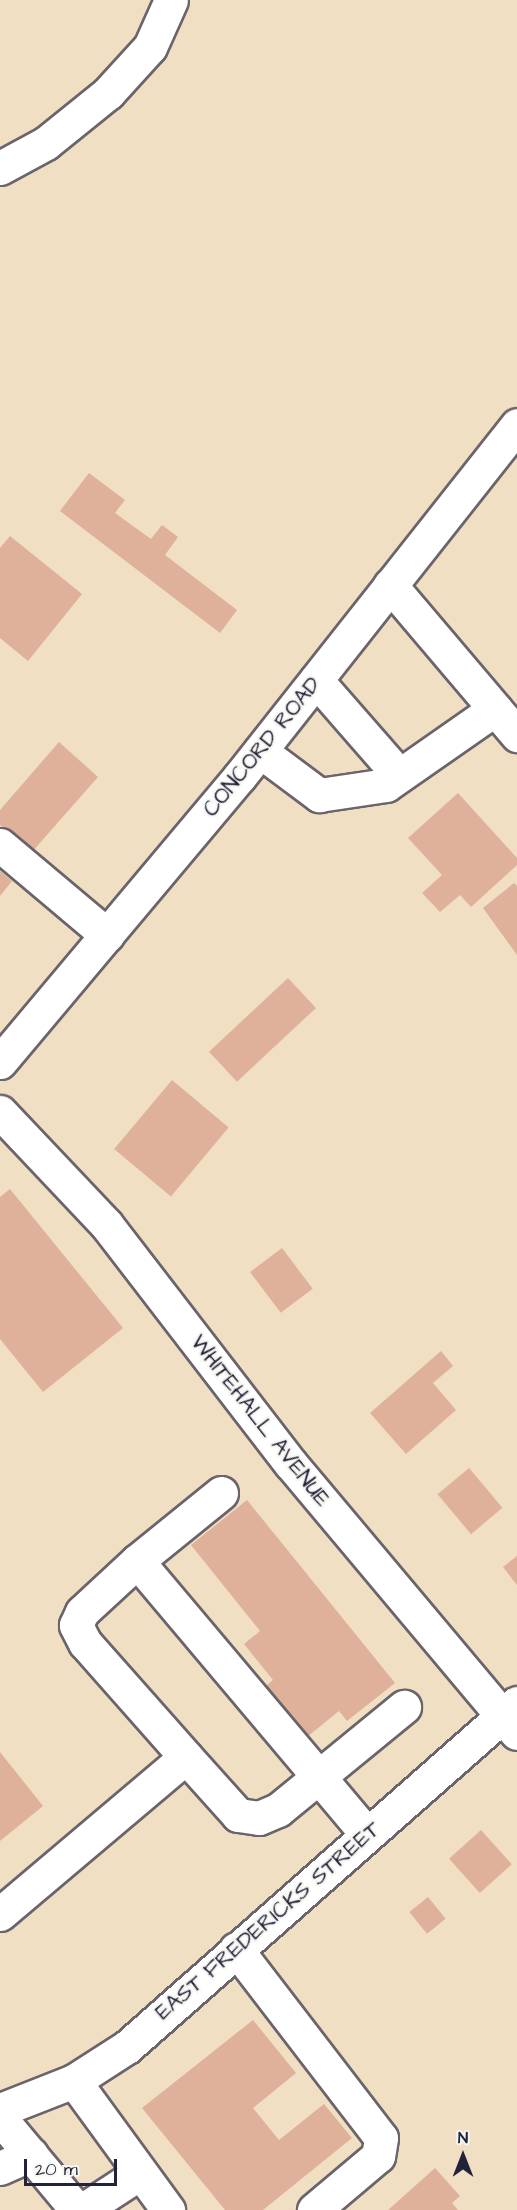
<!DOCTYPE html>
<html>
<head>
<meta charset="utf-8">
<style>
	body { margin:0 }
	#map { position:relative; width:517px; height:2210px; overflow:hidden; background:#f1dfc3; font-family:"Architects Daughter",sans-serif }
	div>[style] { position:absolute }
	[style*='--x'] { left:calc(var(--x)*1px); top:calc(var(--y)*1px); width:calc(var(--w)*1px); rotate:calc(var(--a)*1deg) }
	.building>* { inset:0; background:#dfb19a; transform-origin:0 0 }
	.roads { filter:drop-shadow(2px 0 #6a646b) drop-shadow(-2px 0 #6a646b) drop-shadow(0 2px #6a646b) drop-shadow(0 -2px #6a646b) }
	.minor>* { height:33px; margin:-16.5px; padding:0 16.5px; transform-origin:16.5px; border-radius:16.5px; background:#fff }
	.major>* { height:33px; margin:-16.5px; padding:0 16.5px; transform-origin:16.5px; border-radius:16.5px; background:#fff }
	span { translate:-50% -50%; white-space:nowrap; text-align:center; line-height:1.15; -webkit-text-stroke:4.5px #f6f6f2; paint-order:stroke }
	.street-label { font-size:22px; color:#22223b }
	.north { position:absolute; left:433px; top:2126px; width:60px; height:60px; -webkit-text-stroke:4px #f6f6f2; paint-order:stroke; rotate:0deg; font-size:16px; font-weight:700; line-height:24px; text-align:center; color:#22223b }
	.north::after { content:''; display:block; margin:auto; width:21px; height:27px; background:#22223b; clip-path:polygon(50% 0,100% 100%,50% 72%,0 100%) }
	.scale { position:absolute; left:24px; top:2159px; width:93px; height:27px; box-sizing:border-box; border:3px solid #22223b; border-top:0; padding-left:8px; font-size:18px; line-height:21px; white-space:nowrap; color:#22223b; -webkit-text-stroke:4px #f6f6f2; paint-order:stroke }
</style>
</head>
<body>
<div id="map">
	<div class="building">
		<i style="clip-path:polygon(89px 473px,125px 500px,115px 513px,151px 539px,162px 525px,178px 537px,165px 555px,237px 610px,220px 633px,60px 511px)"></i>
		<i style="clip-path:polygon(10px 536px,82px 594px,28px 661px,0 638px,0 548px)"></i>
		<i style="clip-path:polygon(59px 742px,98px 777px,31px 853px,0 825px,0 810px)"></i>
		<i style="clip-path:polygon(458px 793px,517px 858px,517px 865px,471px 907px,460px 895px,440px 912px,422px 893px,442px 875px,408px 838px)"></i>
		<i style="clip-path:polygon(0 871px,12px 881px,0 896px)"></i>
		<i style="clip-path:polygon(514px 883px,517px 886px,517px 955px,483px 908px)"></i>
		<i style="left:288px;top:978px;width:41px;height:108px;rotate:47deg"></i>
		<i style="left:172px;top:1080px;width:74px;height:90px;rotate:40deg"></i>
		<i style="clip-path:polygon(10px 1189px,123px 1328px,43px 1392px,0 1339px,0 1197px)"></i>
		<i style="left:282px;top:1248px;width:51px;height:40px;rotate:53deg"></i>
		<i style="clip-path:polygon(441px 1351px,453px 1366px,433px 1383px,456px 1410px,406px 1454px,370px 1413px)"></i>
		<i style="left:469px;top:1468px;width:52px;height:41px;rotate:50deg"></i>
		<i style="clip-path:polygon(247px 1500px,395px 1683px,347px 1721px,339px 1711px,307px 1737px,266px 1686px,273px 1680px,244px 1644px,260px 1631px,191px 1545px)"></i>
		<i style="clip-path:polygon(517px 1556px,517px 1585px,503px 1567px)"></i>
		<i style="clip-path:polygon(0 1752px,43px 1806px,0 1841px)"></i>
		<i style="left:481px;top:1830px;width:46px;height:43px;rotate:48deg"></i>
		<i style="left:428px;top:1897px;width:28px;height:24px;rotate:51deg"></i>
		<i style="clip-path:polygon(253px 2020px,296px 2073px,253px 2108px,279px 2140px,324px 2104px,352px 2138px,263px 2210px,225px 2210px,142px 2108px)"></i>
		<i style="clip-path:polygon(435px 2168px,460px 2196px,452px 2203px,458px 2210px,388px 2210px)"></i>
	</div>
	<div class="roads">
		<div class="minor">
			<i style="--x:0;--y:168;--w:52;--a:-28.5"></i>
			<i style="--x:46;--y:143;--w:80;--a:-38.9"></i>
			<i style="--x:108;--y:93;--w:62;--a:-47.6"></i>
			<i style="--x:150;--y:47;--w:51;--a:-65.9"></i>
			<i style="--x:390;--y:585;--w:197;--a:49.7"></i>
			<i style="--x:316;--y:680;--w:126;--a:48.9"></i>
			<i style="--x:260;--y:751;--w:74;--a:36.7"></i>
			<i style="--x:319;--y:795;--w:68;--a:-8.5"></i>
			<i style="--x:386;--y:785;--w:133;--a:-34.9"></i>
			<i style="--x:0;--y:845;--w:140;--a:40.1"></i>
			<i style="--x:0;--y:1062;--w:373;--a:-50"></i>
			<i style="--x:240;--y:776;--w:447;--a:-51.7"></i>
			<i style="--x:0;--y:1112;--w:154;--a:46.6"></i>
			<i style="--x:106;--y:1224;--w:303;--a:52.4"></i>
			<i style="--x:291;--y:1464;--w:351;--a:50"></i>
			<i style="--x:221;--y:1493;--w:108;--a:141"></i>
			<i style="--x:137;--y:1561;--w:357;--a:49.9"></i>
			<i style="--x:186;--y:1757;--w:78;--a:48.1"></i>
			<i style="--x:238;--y:1815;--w:21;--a:8"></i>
			<i style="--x:259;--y:1818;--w:21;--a:-23"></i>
			<i style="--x:278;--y:1810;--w:163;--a:-39.3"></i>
			<i style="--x:0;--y:1914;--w:243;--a:-40.2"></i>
			<i style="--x:186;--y:1757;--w:152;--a:-131.5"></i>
			<i style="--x:85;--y:1643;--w:20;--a:-117"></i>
			<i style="--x:76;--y:1625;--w:14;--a:-65"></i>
			<i style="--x:82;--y:1612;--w:75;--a:-42.8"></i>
			<i style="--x:236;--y:1949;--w:238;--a:52.5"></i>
			<i style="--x:381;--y:2138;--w:18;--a:99"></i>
			<i style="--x:378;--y:2156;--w:84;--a:139.8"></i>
			<i style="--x:74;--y:2081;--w:160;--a:53.9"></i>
			<i style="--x:0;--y:2110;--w:79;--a:-21.4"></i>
			<i style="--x:74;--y:2081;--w:63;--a:-32.7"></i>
			<i style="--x:127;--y:2047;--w:520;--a:-41.41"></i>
			<i style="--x:0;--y:2168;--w:34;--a:-24"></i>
			<i style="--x:83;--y:2210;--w:66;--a:-33.2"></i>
		</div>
		<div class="major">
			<i style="--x:0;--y:2118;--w:120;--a:50.1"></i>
		</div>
	</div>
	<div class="street-label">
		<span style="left:262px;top:747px;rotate:-51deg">CONCORD ROAD</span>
		<span style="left:260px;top:1421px;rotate:52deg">WHITEHALL AVENUE</span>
		<span style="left:268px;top:1921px;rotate:-41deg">EAST FREDERICKS STREET</span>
	</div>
	<div class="north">N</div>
	<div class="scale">20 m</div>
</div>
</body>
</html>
